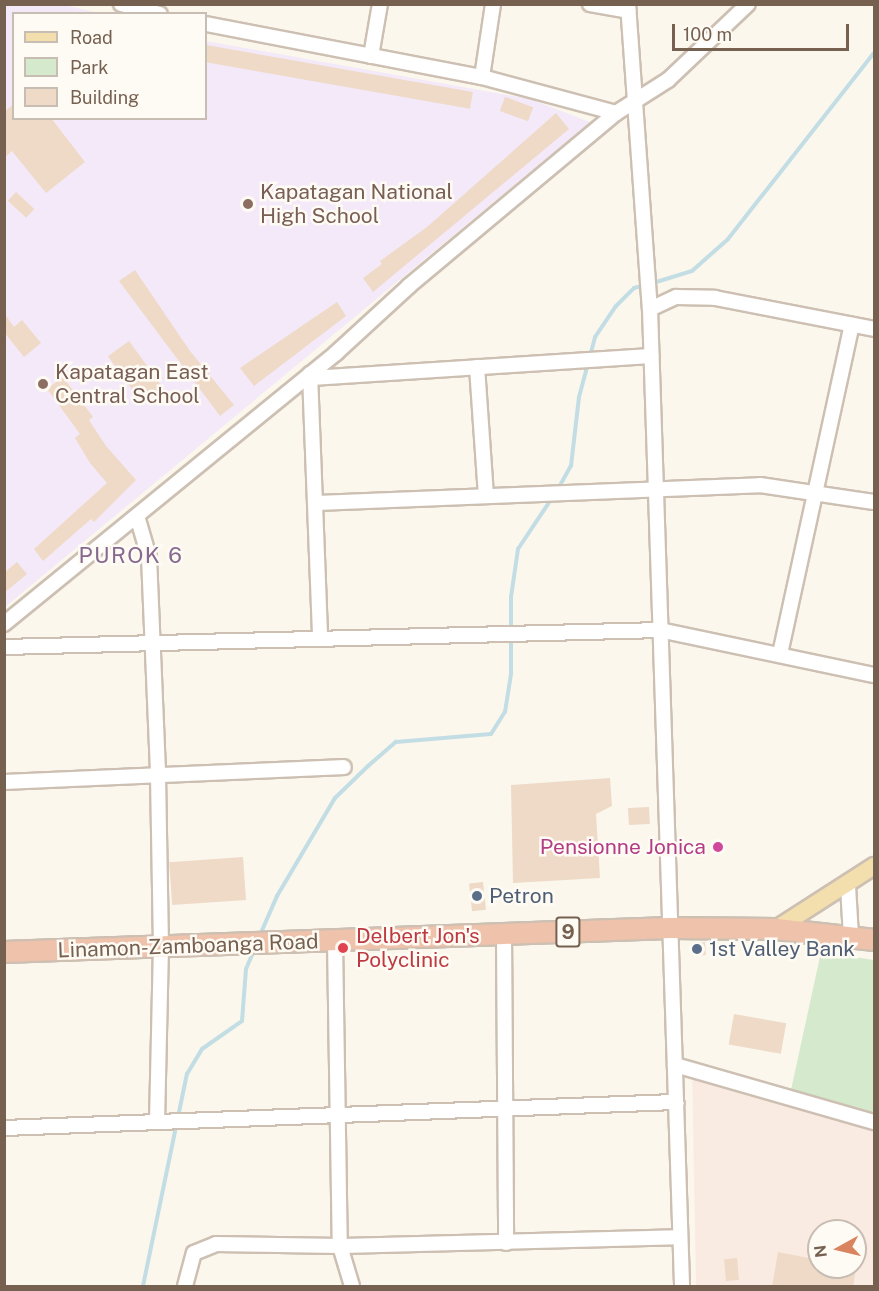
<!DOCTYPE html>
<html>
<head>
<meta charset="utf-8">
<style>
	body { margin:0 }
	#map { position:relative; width:879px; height:1291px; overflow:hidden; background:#fbf7ed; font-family:"Public Sans",sans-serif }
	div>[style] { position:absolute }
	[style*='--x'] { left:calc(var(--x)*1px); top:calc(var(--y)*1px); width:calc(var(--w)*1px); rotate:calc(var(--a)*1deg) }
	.commercial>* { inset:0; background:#faebe2 }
	.education>* { inset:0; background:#f4e9f8 }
	.green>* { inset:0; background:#d5e9cc }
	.stream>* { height:4px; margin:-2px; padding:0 2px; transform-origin:2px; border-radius:2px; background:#c3dde4 }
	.building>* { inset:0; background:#eedac7; transform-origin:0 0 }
	.roads { filter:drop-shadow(2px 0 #cdc0b3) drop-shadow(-2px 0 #cdc0b3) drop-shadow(0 2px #cdc0b3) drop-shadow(0 -2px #cdc0b3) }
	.minor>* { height:14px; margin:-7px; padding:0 7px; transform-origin:7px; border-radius:7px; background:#fff }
	.major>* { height:16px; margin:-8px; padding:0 8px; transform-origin:8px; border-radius:8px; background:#f3dead }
	.highway>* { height:20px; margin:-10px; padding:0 10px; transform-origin:10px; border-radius:10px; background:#efc2ab }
	.dots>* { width:16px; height:16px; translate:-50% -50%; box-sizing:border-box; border:3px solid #fefbf4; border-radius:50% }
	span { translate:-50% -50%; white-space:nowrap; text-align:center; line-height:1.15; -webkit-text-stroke:5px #fefbf4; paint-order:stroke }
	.shield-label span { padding:2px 4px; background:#fefbf4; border:2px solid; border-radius:4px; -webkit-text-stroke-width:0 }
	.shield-label { font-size:20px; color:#766151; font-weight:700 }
	.education-label { font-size:21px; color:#785e54 }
	.left { translate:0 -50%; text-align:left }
	.hotel-label { font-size:21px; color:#b23c85 }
	.right { translate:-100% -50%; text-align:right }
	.service-label { font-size:21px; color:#4e5e75 }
	.health-label { font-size:21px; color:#be3a42 }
	.street-label { font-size:21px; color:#766151 }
	.neighbourhood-label { font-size:22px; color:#876990; letter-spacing:1.5px }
	.frame { position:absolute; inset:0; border:6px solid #766151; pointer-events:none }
	.legend { position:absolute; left:12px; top:12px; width:195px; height:108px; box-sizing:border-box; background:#fefbf4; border:2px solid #c8bdb3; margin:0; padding:8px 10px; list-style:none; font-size:18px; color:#766151 }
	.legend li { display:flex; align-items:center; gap:12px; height:30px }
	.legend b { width:30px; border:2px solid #c8bdb3 }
	.north { position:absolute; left:807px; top:1219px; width:60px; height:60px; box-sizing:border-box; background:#fefbf4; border:2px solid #c8bdb3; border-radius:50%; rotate:262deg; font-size:16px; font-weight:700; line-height:24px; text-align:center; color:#766151 }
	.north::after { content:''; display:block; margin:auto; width:21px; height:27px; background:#d9835f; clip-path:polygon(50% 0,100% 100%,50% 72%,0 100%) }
	.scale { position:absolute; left:672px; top:24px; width:177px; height:27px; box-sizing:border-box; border:3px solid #766151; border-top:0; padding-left:8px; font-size:18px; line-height:21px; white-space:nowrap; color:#766151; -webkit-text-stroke:4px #fefbf4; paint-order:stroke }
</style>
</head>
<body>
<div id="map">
	<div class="commercial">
		<i style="clip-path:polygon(evenodd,692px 1064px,874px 1115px,874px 1286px,696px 1286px,692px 1064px,819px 1231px,855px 1231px,855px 1267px,819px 1267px,819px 1231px)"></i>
	</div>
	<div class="education">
		<i style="clip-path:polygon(5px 5px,64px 5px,99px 13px,14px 14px,14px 118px,206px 118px,206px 41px,530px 99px,590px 122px,5px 607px)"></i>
	</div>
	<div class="green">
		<i style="clip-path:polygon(821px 952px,874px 960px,874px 1115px,791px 1090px)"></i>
	</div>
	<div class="stream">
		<i style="--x:653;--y:283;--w:41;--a:-17.1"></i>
		<i style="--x:692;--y:271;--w:48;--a:-41.6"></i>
		<i style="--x:728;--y:239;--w:236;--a:-51.9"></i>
		<i style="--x:590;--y:356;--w:20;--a:-75"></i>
		<i style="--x:595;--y:337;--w:37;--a:-56"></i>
		<i style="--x:616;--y:306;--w:25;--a:-45"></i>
		<i style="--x:634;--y:288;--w:11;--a:-15"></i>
		<i style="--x:558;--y:489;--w:26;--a:-61"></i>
		<i style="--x:571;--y:466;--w:69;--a:-83.4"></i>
		<i style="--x:579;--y:397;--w:34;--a:-75"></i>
		<i style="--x:260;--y:935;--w:43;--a:-66.4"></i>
		<i style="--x:277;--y:896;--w:114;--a:-59.4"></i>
		<i style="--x:335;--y:798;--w:46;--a:-44.1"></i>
		<i style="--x:368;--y:766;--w:37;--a:-41"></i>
		<i style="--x:396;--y:742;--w:95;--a:-4.8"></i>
		<i style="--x:491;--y:734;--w:26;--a:-58"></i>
		<i style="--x:505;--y:712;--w:39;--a:-81"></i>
		<i style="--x:511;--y:673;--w:76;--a:-90"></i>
		<i style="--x:511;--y:597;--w:49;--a:-81.7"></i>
		<i style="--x:518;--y:549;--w:61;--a:-56.3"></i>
		<i style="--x:143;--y:1286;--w:217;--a:-78.3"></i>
		<i style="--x:187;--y:1074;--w:29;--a:-59"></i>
		<i style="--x:202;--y:1049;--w:49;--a:-35"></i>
		<i style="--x:242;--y:1021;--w:52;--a:-85.6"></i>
		<i style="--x:246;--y:969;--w:21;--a:-67"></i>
	</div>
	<div class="building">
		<i style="left:206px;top:45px;width:271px;height:17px;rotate:10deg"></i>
		<i style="left:505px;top:97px;width:30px;height:15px;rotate:20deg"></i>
		<i style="clip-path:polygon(14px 104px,14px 118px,51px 118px,85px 162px,46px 193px,12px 151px,4px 158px,4px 112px)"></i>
		<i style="clip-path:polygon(556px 113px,569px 129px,373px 292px,363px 278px,382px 264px,380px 261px,427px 227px)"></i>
		<i style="left:16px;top:192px;width:25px;height:12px;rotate:43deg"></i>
		<i style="clip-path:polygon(135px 270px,190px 351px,234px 405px,220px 416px,119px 281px)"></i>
		<i style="clip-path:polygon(337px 302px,346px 316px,254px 386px,240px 368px)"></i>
		<i style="clip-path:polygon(4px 313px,14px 327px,22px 320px,41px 343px,24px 357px,4px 332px)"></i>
		<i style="left:129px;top:341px;width:58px;height:26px;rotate:54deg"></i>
		<i style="clip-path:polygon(63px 377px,93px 417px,89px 420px,106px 446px,136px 480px,94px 522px,91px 519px,43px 561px,34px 549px,107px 483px,90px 463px,75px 438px,80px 434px,47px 389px)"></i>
		<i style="clip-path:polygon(17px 562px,27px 574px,4px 593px,4px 573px)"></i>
		<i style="clip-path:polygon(610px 778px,612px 806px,596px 814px,600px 878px,513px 883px,511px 785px)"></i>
		<i style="left:649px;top:807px;width:17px;height:21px;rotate:87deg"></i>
		<i style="left:243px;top:857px;width:43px;height:74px;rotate:86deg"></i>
		<i style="left:483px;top:882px;width:28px;height:14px;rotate:84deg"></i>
		<i style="left:705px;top:942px;width:13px;height:14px;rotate:86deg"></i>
		<i style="left:734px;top:1014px;width:53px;height:31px;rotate:10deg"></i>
		<i style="clip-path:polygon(778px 1252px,819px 1260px,819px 1267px,856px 1267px,853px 1287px,772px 1287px)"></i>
		<i style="left:737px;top:1258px;width:22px;height:13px;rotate:85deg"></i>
	</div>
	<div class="roads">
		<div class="minor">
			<i style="--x:121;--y:4;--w:40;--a:14.4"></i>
			<i style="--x:590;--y:4;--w:39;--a:10"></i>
			<i style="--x:628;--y:4;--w:306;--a:85.9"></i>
			<i style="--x:650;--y:309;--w:978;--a:88.12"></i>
			<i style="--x:206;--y:24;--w:281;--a:10.9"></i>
			<i style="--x:482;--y:77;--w:139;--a:15"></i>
			<i style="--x:371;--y:56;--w:53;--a:-80.2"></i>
			<i style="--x:482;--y:77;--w:74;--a:-81.4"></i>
			<i style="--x:650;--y:309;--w:29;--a:-25"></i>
			<i style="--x:676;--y:297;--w:39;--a:1"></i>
			<i style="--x:715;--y:298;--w:162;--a:11"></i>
			<i style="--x:477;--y:367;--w:129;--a:86"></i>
			<i style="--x:310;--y:374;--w:262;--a:87.8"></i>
			<i style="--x:311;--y:378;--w:341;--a:-3.7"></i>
			<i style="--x:317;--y:503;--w:443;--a:-2.3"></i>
			<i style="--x:760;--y:485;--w:115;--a:8.5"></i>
			<i style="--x:137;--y:516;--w:43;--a:73.7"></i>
			<i style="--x:149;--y:557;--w:218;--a:87.6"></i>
			<i style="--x:158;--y:775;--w:171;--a:89"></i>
			<i style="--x:161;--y:946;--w:174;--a:91.3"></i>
			<i style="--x:4;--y:624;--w:429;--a:-39.2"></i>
			<i style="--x:336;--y:353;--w:99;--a:-42.5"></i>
			<i style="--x:409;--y:286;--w:270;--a:-39.9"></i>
			<i style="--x:616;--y:113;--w:62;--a:-32.4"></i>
			<i style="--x:668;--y:80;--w:110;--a:-43.5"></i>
			<i style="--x:4;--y:647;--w:656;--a:-1.48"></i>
			<i style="--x:660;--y:630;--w:219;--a:11.9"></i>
			<i style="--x:780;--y:654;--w:337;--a:-77.7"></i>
			<i style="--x:4;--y:782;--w:340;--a:-2.5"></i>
			<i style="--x:848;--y:886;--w:51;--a:86.6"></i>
			<i style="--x:504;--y:934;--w:309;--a:89.6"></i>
			<i style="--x:335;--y:941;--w:305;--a:89.1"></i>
			<i style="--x:340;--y:1246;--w:42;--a:73.3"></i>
			<i style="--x:675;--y:1065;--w:207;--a:16"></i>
			<i style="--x:4;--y:1128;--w:673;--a:-2.22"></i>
			<i style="--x:185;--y:1286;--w:34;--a:-75"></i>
			<i style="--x:194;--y:1253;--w:24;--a:-22"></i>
			<i style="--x:216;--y:1244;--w:124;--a:0.9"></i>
			<i style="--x:340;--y:1246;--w:340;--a:-1.5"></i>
		</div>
		<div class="major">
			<i style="--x:776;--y:929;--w:117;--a:-32.7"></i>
		</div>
		<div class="highway">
			<i style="--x:4;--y:952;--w:666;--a:-2.06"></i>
			<i style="--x:670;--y:928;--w:106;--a:0.5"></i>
			<i style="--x:776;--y:929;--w:99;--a:6.4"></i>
		</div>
	</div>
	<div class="dots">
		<i style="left:248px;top:204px;background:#8d6e63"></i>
		<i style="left:43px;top:384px;background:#8d6e63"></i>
		<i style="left:718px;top:847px;background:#d1479c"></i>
		<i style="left:477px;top:896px;background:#5c6f8a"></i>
		<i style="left:343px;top:948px;background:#e0444e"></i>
		<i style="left:697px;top:949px;background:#5c6f8a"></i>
	</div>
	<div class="shield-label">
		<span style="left:568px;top:932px">9</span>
	</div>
	<div class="education-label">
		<span class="left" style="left:260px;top:204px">Kapatagan National<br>High School</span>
		<span class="left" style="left:55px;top:384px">Kapatagan East<br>Central School</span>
	</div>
	<div class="hotel-label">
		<span class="right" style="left:706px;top:847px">Pensionne Jonica</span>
	</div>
	<div class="service-label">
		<span class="left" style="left:489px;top:896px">Petron</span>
		<span class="left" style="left:709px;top:949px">1st Valley Bank</span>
	</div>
	<div class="health-label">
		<span class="left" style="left:356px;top:948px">Delbert Jon's<br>Polyclinic</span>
	</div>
	<div class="street-label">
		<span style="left:188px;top:946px;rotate:-2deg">Linamon-Zamboanga Road</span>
	</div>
	<div class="neighbourhood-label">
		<span style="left:131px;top:556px">PUROK 6</span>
	</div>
	<div class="frame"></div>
	<ul class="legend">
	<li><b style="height:8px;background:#f3dead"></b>Road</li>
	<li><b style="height:16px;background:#d5e9cc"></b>Park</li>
	<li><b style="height:16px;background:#eedac7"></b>Building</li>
	</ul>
	<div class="north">N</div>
	<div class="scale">100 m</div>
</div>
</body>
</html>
